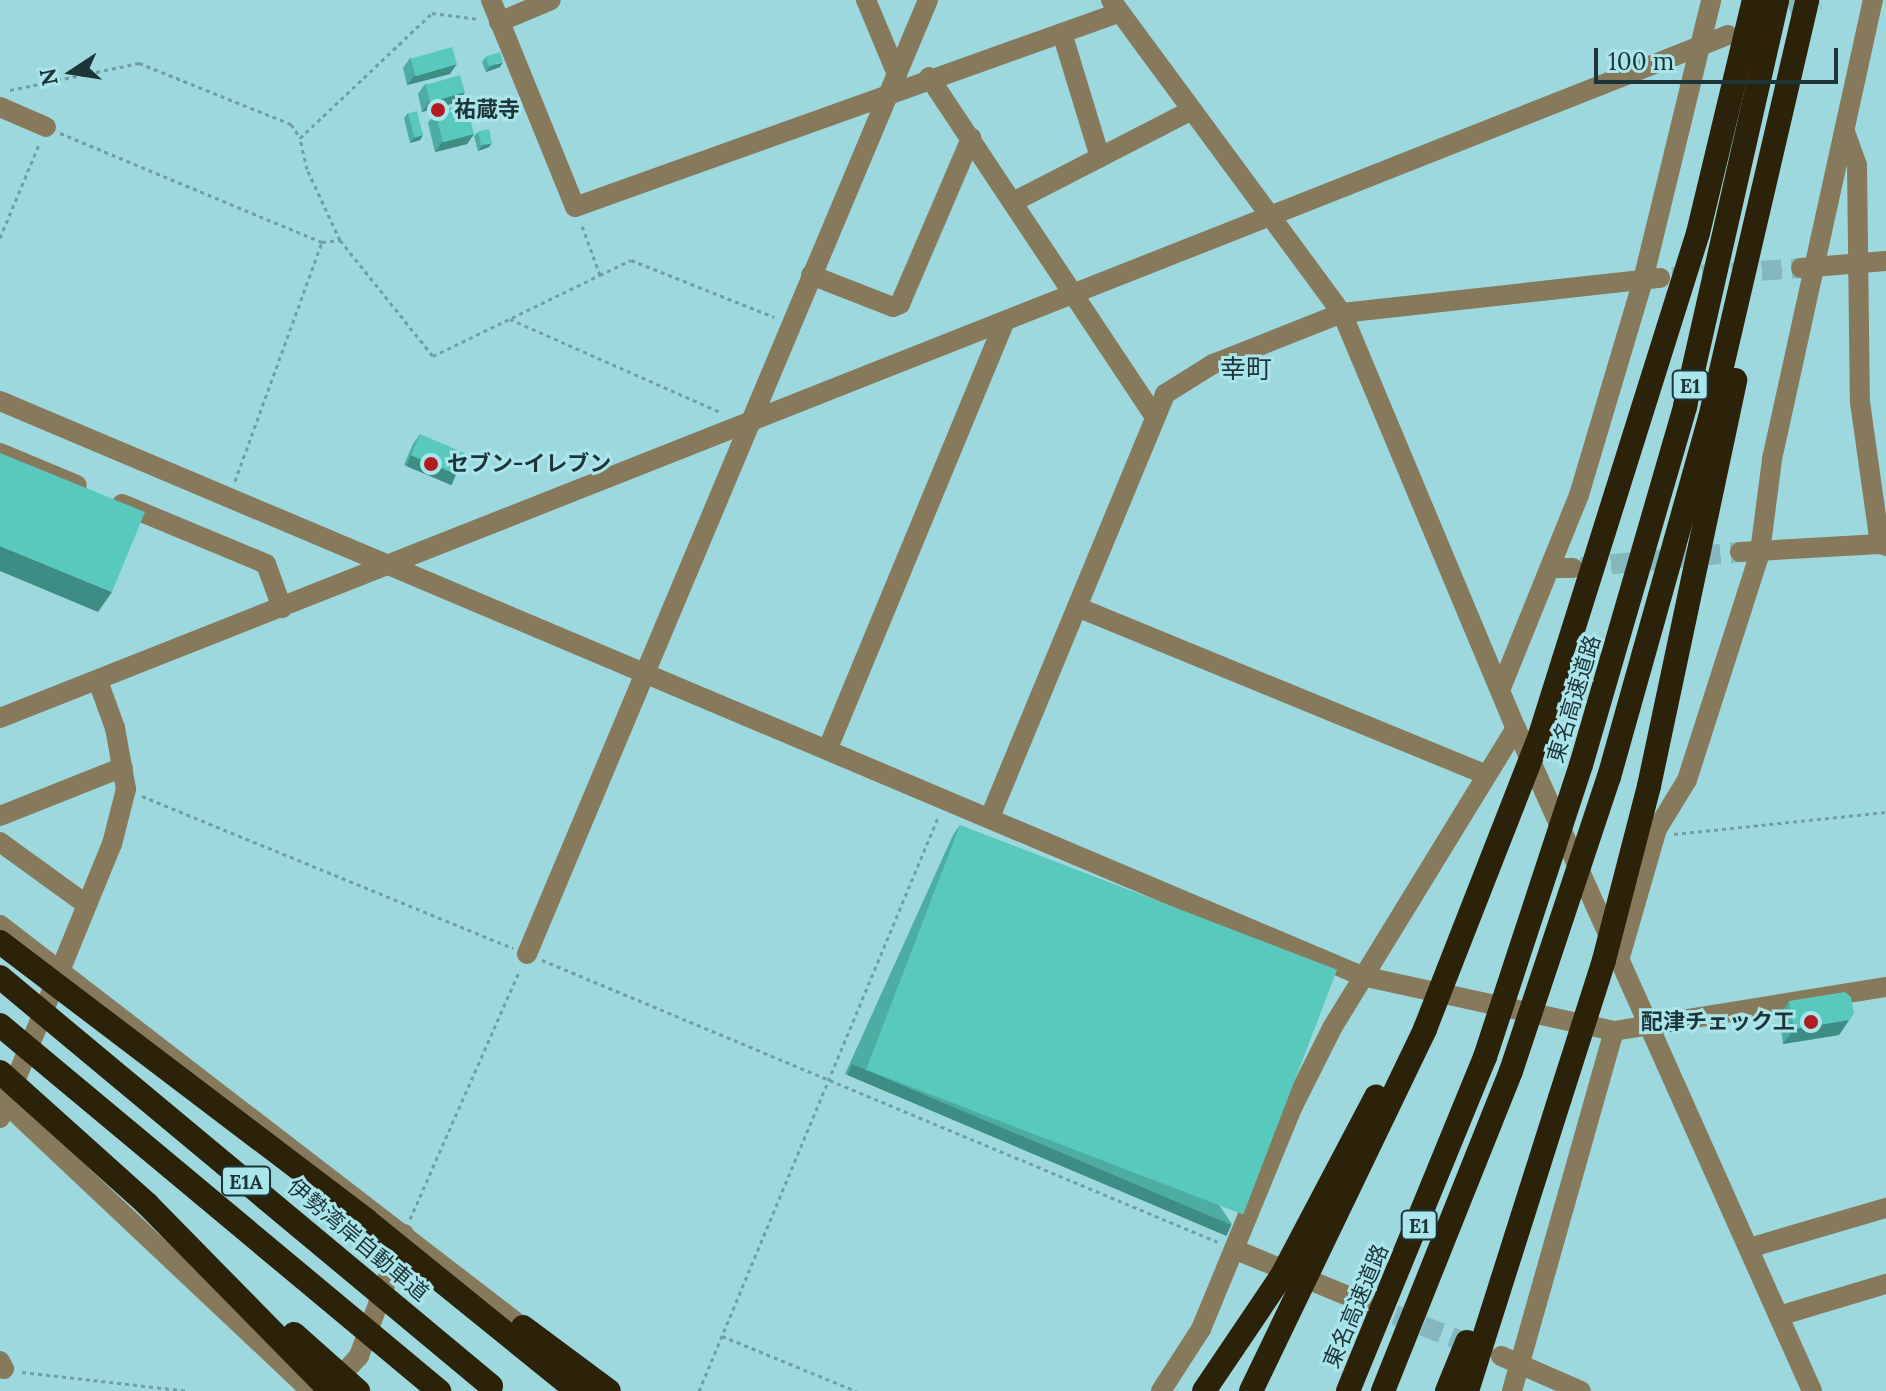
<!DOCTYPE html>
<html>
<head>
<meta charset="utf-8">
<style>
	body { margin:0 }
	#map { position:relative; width:1886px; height:1391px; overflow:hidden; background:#9ed8df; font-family:Lora,"Noto Sans JP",serif }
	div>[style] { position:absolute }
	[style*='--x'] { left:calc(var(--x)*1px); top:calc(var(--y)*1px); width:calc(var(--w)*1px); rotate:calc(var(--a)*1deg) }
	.minor-tunnel>* { height:20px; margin-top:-10px; transform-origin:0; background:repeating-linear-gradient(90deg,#84b7be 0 20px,transparent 0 30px) }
	.path>* { height:3px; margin-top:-1.5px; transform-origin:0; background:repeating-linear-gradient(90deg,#709ea3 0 4px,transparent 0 8px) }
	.minor>* { height:20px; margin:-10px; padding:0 10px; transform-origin:10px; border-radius:10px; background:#87795b }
	.highway>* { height:24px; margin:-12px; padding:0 12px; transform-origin:12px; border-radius:12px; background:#2c2209 }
	.highway-bridge>* { height:24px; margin:-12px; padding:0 12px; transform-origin:12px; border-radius:12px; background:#2c2209 }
	.wall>* { inset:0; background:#4dada3 }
	.shaded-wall>* { inset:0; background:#3e8d84; transform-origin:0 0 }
	.building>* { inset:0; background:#59c9bd; transform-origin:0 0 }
	.dots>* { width:22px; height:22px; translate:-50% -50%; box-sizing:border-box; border:4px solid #abe5ec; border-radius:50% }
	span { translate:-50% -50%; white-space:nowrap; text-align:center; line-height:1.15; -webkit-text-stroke:6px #abe5ec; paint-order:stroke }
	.shield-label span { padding:2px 6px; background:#abe5ec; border:2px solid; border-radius:6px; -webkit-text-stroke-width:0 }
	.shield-label { font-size:20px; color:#1d3538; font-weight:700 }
	.poi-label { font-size:22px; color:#1d3538; font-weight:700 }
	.left { translate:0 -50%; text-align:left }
	.right { translate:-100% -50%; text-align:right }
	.street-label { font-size:22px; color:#1d3538 }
	.quarter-label { font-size:26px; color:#1d3538 }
	.north { position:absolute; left:32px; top:32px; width:80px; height:80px; -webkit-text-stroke:6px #abe5ec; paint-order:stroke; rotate:258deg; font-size:22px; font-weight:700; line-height:32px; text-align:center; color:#1d3538 }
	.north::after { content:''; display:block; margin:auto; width:28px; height:36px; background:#1d3538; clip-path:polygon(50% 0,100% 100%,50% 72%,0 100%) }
	.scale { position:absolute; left:1594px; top:48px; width:244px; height:36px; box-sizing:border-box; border:4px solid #1d3538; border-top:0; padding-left:10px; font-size:24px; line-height:28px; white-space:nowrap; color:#1d3538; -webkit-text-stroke:6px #abe5ec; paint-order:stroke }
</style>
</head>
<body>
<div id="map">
	<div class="minor-tunnel">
		<i style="--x:1762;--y:22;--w:61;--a:-21.1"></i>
		<i style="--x:1672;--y:277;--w:129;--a:-4"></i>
		<i style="--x:1581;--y:567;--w:160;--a:-5.4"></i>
		<i style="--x:1367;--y:1304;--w:120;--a:21.4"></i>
	</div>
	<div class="path">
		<i style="--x:10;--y:90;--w:132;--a:-11.8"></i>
		<i style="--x:139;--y:63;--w:164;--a:21.9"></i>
		<i style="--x:291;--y:124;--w:17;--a:57"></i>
		<i style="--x:60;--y:133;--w:284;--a:22.6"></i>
		<i style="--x:322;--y:242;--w:18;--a:-6"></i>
		<i style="--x:340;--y:240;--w:149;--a:51.3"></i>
		<i style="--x:433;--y:356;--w:186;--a:-25.9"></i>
		<i style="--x:600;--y:275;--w:55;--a:-110.1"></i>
		<i style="--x:0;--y:238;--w:104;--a:-67.4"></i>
		<i style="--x:340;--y:240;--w:78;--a:-114.9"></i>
		<i style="--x:307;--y:169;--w:32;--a:-103"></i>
		<i style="--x:300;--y:138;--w:182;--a:-43.4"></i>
		<i style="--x:432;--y:13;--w:47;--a:7.3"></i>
		<i style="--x:600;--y:275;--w:34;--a:-26"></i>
		<i style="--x:631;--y:260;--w:154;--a:21.7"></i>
		<i style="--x:510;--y:319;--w:232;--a:23.9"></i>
		<i style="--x:235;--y:481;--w:254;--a:-70"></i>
		<i style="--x:142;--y:796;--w:401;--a:22.3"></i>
		<i style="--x:1674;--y:834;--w:213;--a:-5.9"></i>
		<i style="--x:542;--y:960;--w:732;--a:22.64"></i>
		<i style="--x:410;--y:1219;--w:272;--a:-66.2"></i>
		<i style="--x:722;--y:1336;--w:145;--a:22.3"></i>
		<i style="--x:22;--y:1372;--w:168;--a:6.5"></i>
		<i style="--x:699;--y:1391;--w:624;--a:-67.38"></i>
	</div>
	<div class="minor">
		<i style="--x:491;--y:0;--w:223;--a:67.9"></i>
		<i style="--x:575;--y:207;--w:577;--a:-19.66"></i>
		<i style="--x:866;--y:0;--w:80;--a:67.3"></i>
		<i style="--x:1111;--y:0;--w:389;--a:53.6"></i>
		<i style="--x:1342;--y:313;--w:450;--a:67.3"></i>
		<i style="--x:1516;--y:728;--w:726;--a:65.94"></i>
		<i style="--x:499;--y:22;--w:56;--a:-22.9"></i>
		<i style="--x:1062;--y:33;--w:130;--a:73"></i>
		<i style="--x:929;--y:77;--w:405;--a:56.4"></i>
		<i style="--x:0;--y:107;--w:50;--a:23.5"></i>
		<i style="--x:1845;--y:132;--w:35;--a:70"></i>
		<i style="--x:1857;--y:165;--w:237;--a:89.3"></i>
		<i style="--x:1860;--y:402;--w:143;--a:82"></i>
		<i style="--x:1880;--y:544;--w:6;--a:18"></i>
		<i style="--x:1013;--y:202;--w:201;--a:-27.2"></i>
		<i style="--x:1801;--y:268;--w:85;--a:-4.7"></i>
		<i style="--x:811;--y:275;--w:88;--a:21.3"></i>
		<i style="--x:893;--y:307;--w:8;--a:-23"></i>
		<i style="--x:900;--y:304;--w:181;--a:-66.8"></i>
		<i style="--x:0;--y:401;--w:1478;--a:22.89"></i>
		<i style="--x:1362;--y:976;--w:258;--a:12.3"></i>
		<i style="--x:1614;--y:1031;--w:276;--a:-9.2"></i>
		<i style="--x:0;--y:453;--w:83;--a:22.6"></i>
		<i style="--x:122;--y:504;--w:156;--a:22.6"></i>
		<i style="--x:266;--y:564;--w:47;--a:70"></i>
		<i style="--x:1740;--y:552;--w:140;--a:-3.3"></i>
		<i style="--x:1550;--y:568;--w:23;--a:0"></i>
		<i style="--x:1077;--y:607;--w:440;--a:22.3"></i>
		<i style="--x:1501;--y:688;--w:208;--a:-68"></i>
		<i style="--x:1579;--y:495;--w:224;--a:-73.4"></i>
		<i style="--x:1643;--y:280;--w:288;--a:-76.3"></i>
		<i style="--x:0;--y:718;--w:1858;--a:-21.57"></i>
		<i style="--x:828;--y:748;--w:458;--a:-67.5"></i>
		<i style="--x:0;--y:816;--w:132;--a:-21.7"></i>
		<i style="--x:990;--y:817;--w:458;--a:-67.5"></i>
		<i style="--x:1165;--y:394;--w:57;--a:-32"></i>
		<i style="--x:1213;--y:364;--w:139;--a:-21.6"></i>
		<i style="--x:1342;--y:313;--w:320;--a:-6.3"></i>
		<i style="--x:0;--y:842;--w:107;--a:35.9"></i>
		<i style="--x:0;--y:925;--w:674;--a:37.58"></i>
		<i style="--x:527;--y:954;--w:1035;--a:-67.2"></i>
		<i style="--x:1620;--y:957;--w:133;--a:-73.9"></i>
		<i style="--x:1657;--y:829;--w:57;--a:-58.5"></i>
		<i style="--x:1687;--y:780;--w:239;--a:-72.2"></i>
		<i style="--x:1760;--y:552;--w:94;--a:-82.6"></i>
		<i style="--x:1772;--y:459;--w:470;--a:-77.6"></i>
		<i style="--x:0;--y:1098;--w:427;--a:43.3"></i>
		<i style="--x:0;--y:1118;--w:296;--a:-67.8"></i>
		<i style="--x:112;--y:844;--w:57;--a:-75.7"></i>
		<i style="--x:126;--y:789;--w:62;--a:-100.2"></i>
		<i style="--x:115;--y:728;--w:50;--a:-109.9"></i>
		<i style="--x:1749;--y:1248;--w:143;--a:-16.3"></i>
		<i style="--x:1236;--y:1250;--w:137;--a:22.3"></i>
		<i style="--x:1779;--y:1316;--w:112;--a:-16.7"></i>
		<i style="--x:1501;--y:1356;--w:87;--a:23.6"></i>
		<i style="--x:0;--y:1361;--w:9;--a:63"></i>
		<i style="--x:331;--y:1387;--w:42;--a:-47.9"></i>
		<i style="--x:359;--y:1356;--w:130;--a:-69.8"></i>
		<i style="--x:1161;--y:1391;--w:74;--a:-57.2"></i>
		<i style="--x:1201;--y:1329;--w:239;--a:-67.6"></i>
		<i style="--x:1292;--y:1108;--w:89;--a:-63.4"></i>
		<i style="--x:1332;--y:1028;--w:352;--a:-58.5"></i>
		<i style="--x:1512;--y:1391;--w:374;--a:-74.2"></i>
	</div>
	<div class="highway">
		<i style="--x:1540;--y:735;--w:526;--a:-72.53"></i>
		<i style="--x:1698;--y:233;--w:240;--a:-76.5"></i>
		<i style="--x:1581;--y:765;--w:374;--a:-73.8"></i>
		<i style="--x:1685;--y:406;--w:416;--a:-77.2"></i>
		<i style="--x:1609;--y:777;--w:373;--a:-74.3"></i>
		<i style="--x:1710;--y:418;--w:429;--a:-76.9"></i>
		<i style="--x:1649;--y:786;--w:415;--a:-78"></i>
		<i style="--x:1348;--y:1391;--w:361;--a:-67.7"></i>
		<i style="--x:1383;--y:1391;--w:345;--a:-68.2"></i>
		<i style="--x:1447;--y:1391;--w:53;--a:-67.8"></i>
		<i style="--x:1467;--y:1391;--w:307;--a:-72.4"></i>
	</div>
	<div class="highway-bridge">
		<i style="--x:0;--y:942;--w:460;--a:37.2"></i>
		<i style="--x:366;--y:1220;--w:272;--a:39"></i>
		<i style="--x:0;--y:977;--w:639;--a:39.79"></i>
		<i style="--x:0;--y:1025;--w:572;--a:39.82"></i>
		<i style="--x:1485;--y:1057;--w:307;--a:-71.8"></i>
		<i style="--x:1511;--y:1071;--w:310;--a:-71.6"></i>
		<i style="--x:0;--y:1072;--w:198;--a:41.9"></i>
		<i style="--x:147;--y:1204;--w:262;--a:45.5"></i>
		<i style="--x:1560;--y:1098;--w:145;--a:-72.3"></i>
		<i style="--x:1604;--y:960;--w:180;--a:-75.5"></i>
		<i style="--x:523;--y:1327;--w:107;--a:36.7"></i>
		<i style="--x:294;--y:1334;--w:86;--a:41.7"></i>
		<i style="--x:1204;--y:1391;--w:138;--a:-56"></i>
		<i style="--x:1281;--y:1277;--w:204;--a:-62.2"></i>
		<i style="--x:1251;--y:1391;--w:402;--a:-64.3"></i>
		<i style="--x:1425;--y:1029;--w:316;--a:-68.6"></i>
	</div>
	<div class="wall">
		<i style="clip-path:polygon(486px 57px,500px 67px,486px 72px,482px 62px)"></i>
		<i style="clip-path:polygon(410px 58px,450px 74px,407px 85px,403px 68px)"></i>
		<i style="clip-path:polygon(425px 84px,465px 92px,458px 102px,422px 112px,418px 94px)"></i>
		<i style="clip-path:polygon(408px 113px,423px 135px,420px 140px,410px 143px,404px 118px)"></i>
		<i style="clip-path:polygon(435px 113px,474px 134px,467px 144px,435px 152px,428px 123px)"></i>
		<i style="clip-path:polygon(478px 132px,489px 147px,478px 151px,474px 136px)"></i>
		<i style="clip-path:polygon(420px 434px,456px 474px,450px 484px,404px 465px,413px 444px)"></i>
		<i style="clip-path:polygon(960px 825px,1232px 1224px,1225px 1233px,845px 1074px,953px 835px)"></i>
		<i style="clip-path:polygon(1789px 1001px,1854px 1013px,1839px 1035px,1783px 1044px,1779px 1016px)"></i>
	</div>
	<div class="shaded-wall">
		<i style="clip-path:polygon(503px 62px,500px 67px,486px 72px,490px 67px)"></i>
		<i style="clip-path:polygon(457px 64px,450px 74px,407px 85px,414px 76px)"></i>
		<i style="clip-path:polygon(465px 92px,458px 102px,422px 112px,429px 102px)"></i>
		<i style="clip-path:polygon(474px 134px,467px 144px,435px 152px,442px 142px)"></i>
		<i style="clip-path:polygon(423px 135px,420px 140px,410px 143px,414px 138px)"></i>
		<i style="clip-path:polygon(492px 143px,489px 147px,478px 151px,482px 146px)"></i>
		<i style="left:411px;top:455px;width:49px;height:12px;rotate:23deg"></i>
		<i style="clip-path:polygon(0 546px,112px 592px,98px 612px,0 571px)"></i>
		<i style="clip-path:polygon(1849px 1020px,1839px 1035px,1783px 1044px,1794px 1029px)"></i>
		<i style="left:852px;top:1064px;width:412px;height:12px;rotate:23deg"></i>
	</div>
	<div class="building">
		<i style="left:452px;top:47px;width:18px;height:43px;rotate:74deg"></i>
		<i style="left:500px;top:52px;width:10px;height:15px;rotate:73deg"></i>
		<i style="left:460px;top:75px;width:18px;height:36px;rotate:74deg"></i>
		<i style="left:466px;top:104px;width:31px;height:32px;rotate:75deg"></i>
		<i style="left:417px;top:111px;width:25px;height:9px;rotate:76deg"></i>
		<i style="left:489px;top:129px;width:14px;height:11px;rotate:78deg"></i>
		<i style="left:420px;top:434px;width:49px;height:23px;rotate:23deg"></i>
		<i style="clip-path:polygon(0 453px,145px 512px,112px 592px,0 546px)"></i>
		<i style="left:960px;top:825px;width:404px;height:262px;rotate:21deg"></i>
		<i style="clip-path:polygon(1845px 992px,1851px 997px,1854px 1013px,1849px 1020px,1794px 1029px,1789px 1001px)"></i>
	</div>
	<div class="dots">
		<i style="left:438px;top:110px;background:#af1d23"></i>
		<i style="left:431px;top:464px;background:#af1d23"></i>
		<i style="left:1811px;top:1022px;background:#af1d23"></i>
	</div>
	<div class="shield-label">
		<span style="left:1690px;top:385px">E1</span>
		<span style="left:246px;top:1181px">E1A</span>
		<span style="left:1419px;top:1225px">E1</span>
	</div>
	<div class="poi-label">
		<span class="left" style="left:454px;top:110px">祐蔵寺</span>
		<span class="left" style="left:447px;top:464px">セブン-イレブン</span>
		<span class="right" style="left:1795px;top:1022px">配津チェック工</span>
	</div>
	<div class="street-label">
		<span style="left:1574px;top:699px;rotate:-73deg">東名高速道路</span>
		<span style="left:358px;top:1240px;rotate:40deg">伊勢湾岸自動車道</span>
		<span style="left:1356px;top:1306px;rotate:-67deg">東名高速道路</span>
	</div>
	<div class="quarter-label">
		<span style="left:1246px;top:369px">幸町</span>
	</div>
	<div class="north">N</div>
	<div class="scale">100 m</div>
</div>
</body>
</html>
